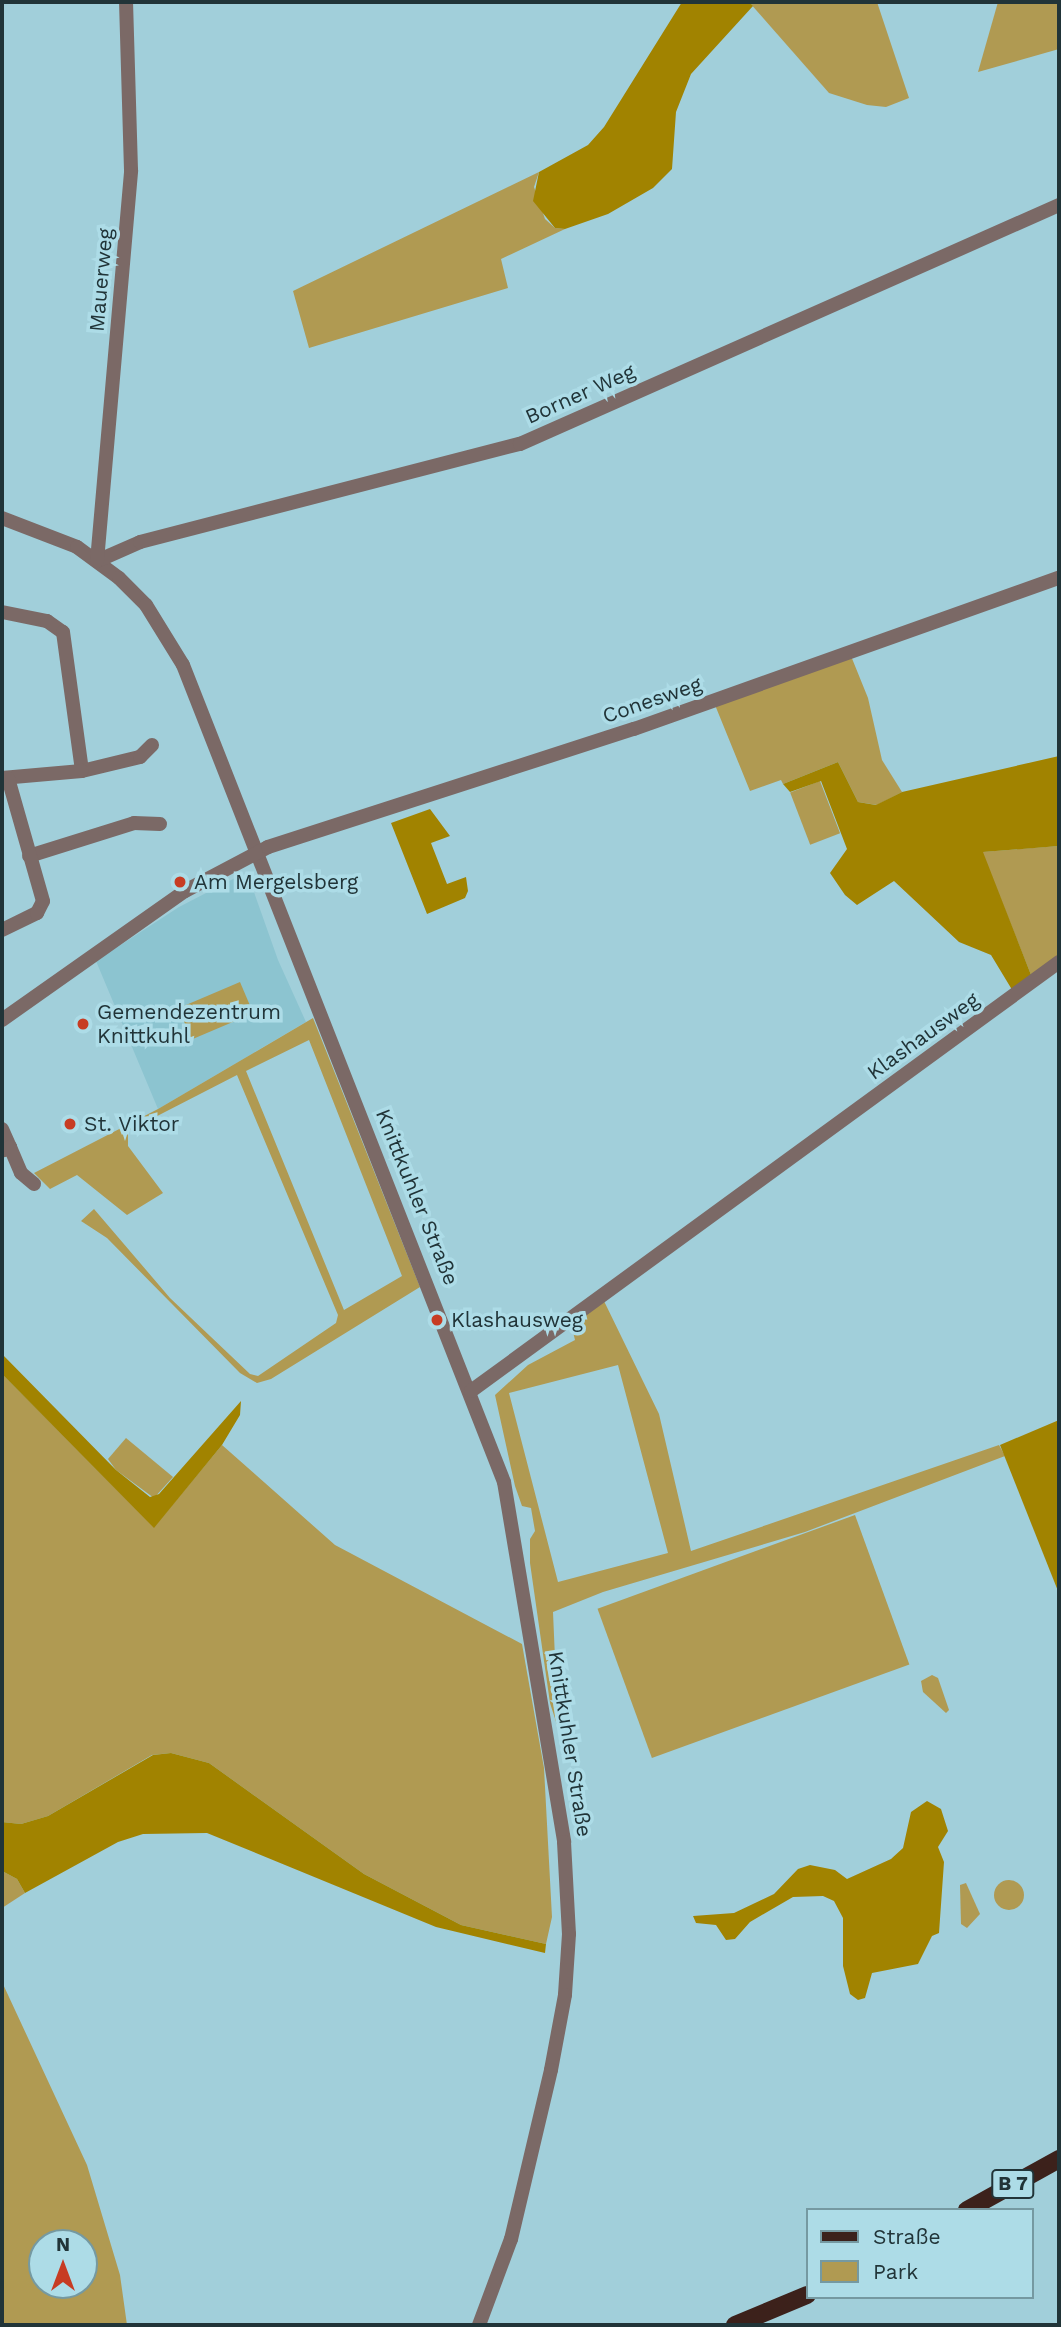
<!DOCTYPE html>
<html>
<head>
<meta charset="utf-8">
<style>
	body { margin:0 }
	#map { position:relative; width:1061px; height:2327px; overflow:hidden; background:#a1cfda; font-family:"Work Sans",sans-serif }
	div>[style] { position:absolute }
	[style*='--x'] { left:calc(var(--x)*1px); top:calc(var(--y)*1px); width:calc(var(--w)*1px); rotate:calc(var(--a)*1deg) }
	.built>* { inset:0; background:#8cc4d0 }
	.green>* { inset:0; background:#b09a52; transform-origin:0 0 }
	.round { border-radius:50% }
	.forest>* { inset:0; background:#a18300 }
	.minor>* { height:14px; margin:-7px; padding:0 7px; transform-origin:7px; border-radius:7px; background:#7b6966 }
	.major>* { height:18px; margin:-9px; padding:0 9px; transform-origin:9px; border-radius:9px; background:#3c211b }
	.dots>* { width:19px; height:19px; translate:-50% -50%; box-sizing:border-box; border:4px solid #addce7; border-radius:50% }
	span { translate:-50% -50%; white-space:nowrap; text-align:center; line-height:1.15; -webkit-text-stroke:7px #addce7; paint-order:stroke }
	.shield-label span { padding:2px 5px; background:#addce7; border:2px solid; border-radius:5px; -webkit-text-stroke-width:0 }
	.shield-label { font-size:19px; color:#213438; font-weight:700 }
	.street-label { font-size:21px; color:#213438 }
	.poi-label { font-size:21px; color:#213438 }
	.left { translate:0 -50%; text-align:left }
	.frame { position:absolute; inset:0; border:4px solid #213438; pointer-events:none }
	.legend { position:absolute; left:806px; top:2208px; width:228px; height:91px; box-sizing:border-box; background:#addce7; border:2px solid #7599a1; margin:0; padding:9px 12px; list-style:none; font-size:21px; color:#213438 }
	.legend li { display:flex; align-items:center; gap:14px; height:35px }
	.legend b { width:35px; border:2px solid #7599a1 }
	.north { position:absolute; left:28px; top:2229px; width:70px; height:70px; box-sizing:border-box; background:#addce7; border:2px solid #7599a1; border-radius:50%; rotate:0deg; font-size:19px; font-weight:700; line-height:28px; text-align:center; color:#213438 }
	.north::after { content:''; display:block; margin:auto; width:24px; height:32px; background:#c73c23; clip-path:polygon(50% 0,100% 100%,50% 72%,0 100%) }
</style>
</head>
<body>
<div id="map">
	<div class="built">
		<i style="clip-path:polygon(237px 877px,249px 878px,278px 960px,306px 1022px,158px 1109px,96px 961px,179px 907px)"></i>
	</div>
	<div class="green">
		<i style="clip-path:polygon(749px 2px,877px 2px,909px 98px,886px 107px,867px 105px,829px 93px)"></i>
		<i style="clip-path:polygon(998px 2px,1059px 2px,1059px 49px,978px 72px)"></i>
		<i style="clip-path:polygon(539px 172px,534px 187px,545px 219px,555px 228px,565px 229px,501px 259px,508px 288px,309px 348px,293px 291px)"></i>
		<i style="clip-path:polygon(851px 656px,868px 698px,882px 760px,902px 792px,877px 805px,858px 802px,838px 762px,783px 784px,781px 780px,750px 791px,715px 705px)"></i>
		<i style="left:820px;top:781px;width:56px;height:32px;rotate:69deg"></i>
		<i style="clip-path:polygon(1059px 846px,1059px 960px,1033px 980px,982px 852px)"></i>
		<i style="left:240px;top:982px;width:34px;height:67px;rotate:67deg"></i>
		<i style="clip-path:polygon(evenodd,313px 1018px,420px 1287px,271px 1379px,257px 1383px,240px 1373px,107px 1238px,81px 1221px,94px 1209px,170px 1298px,250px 1374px,258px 1376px,336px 1323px,338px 1315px,237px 1075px,128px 1131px,128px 1146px,163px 1193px,127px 1215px,77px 1175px,50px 1189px,34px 1173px,158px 1109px,313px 1018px,309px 1040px,402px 1276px,344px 1310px,246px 1071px,309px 1040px)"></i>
		<i style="clip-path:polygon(evenodd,603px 1299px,659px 1414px,691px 1551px,999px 1445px,1005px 1456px,805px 1532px,603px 1592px,553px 1612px,558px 1728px,550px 1703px,530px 1563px,530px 1539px,535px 1531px,531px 1508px,522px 1506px,515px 1486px,495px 1395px,528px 1365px,575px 1340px,571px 1324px,603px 1299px,618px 1365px,668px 1553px,558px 1582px,509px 1393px,618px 1365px)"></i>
		<i style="clip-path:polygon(2px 1374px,154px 1527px,222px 1445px,335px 1545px,522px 1644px,544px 1768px,552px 1917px,546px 1944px,461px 1925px,364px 1874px,209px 1763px,171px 1753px,152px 1755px,48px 1816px,21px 1824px,2px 1822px)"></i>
		<i style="clip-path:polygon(126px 1438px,173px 1477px,154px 1498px,116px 1470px,108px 1459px)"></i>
		<i style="left:855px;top:1515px;width:159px;height:274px;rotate:70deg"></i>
		<i style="clip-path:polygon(932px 1675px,938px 1678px,949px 1710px,946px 1713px,923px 1692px,921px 1681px)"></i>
		<i style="clip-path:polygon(2px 1871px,17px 1879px,25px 1893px,2px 1908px)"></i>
		<i class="round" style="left:994px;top:1880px;width:30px;height:30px"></i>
		<i style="clip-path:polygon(966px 1883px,980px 1914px,967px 1928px,961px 1924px,960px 1885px)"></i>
		<i style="clip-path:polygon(evenodd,2px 1982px,87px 2165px,120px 2275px,127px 2325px,2px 2325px,2px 1982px,42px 2243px,84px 2243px,84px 2285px,42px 2285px,42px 2243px)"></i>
	</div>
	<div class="forest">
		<i style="clip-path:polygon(682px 2px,749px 2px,753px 6px,691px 74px,676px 112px,672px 169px,653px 188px,608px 214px,565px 229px,555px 228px,533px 201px,539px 172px,588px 145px,604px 127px)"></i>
		<i style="clip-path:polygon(1059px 756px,1059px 846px,983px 852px,1033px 980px,1014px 993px,991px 955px,959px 942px,894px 881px,857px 905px,845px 895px,830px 873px,847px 849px,821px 781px,790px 792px,783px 784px,838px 762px,858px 802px,876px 805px,902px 792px)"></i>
		<i style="clip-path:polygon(430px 809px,450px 836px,431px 843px,447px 884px,466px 877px,468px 891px,465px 898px,427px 914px,391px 823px)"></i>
		<i style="clip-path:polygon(2px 1354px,116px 1470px,150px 1497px,159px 1494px,241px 1401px,240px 1415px,222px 1445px,154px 1528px,2px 1374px)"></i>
		<i style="clip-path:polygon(1059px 1420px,1059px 1591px,1058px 1591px,1000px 1445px)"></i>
		<i style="clip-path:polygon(171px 1753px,209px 1763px,364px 1874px,461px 1925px,546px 1944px,545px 1953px,436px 1927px,207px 1833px,143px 1834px,118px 1842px,25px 1893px,17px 1879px,2px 1871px,2px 1822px,21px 1824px,48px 1816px,153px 1755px)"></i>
		<i style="clip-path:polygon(927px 1801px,941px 1809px,948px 1831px,938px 1847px,944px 1862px,939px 1933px,932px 1936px,918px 1964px,872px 1973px,865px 1998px,858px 2000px,850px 1994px,843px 1966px,843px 1918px,834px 1901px,823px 1896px,793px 1897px,750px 1922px,735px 1939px,726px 1940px,716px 1925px,696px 1923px,693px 1916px,734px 1913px,774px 1894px,798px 1869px,810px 1865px,835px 1870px,847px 1879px,891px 1859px,903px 1848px,911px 1812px)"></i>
	</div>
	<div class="minor">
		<i style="--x:2;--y:518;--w:80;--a:21.1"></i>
		<i style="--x:77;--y:547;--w:52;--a:36.4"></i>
		<i style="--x:119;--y:578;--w:38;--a:45"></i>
		<i style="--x:146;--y:605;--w:70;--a:58.3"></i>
		<i style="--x:183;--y:665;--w:878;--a:68.55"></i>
		<i style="--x:504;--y:1482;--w:365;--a:80.5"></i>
		<i style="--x:564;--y:1842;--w:92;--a:86.9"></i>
		<i style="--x:569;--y:1934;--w:61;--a:93.8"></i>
		<i style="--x:565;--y:1995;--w:76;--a:100.6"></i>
		<i style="--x:551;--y:2070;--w:174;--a:103.3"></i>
		<i style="--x:511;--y:2239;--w:92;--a:110.4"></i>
		<i style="--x:97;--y:561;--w:47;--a:-23.8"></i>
		<i style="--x:140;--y:542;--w:392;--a:-14.5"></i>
		<i style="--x:520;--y:444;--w:590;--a:-23.91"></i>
		<i style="--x:97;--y:561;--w:392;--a:-85"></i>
		<i style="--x:131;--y:170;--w:168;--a:-91.7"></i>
		<i style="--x:2;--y:612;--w:46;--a:11.3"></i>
		<i style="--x:47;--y:621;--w:19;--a:35"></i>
		<i style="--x:63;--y:632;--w:140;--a:82.2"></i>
		<i style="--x:82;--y:771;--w:60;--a:-13.6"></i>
		<i style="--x:140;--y:757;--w:17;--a:-45"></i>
		<i style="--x:2;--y:778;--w:80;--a:-5"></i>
		<i style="--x:29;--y:856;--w:110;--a:-17.4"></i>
		<i style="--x:134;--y:823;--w:26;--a:2"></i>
		<i style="--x:2;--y:930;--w:39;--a:-26"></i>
		<i style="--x:37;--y:913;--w:13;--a:-63"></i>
		<i style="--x:43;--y:901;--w:128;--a:-105.9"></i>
		<i style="--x:2;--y:1020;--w:224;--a:-35.2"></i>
		<i style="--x:185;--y:891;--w:94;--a:-27.9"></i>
		<i style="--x:268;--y:847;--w:385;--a:-17.9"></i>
		<i style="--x:634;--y:729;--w:451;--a:-19.6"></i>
		<i style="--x:2;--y:1129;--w:20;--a:66"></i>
		<i style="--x:10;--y:1147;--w:7;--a:153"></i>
		<i style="--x:10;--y:1147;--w:28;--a:67"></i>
		<i style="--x:21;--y:1173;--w:17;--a:40"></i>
		<i style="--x:471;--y:1391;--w:728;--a:-36.11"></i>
	</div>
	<div class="major">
		<i style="--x:967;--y:2210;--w:105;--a:-29"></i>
		<i style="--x:735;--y:2325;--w:78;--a:-22.6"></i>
	</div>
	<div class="dots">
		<i style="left:180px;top:882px;background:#c73c23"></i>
		<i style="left:83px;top:1024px;background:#c73c23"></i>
		<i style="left:70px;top:1124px;background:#c73c23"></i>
		<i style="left:437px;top:1320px;background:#c73c23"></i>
	</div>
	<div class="shield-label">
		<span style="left:1013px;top:2184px">B 7</span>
	</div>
	<div class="street-label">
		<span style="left:101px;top:280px;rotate:-85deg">Mauerweg</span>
		<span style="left:580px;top:394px;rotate:-24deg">Borner Weg</span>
		<span style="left:652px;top:700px;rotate:-19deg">Conesweg</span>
		<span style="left:923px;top:1036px;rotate:-36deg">Klashausweg</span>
		<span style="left:417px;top:1197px;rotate:68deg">Knittkuhler Straße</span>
		<span style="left:570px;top:1744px;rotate:81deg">Knittkuhler Straße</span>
	</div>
	<div class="poi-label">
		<span class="left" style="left:194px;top:882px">Am Mergelsberg</span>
		<span class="left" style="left:97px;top:1024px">Gemendezentrum<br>Knittkuhl</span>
		<span class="left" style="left:84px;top:1124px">St. Viktor</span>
		<span class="left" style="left:451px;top:1320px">Klashausweg</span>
	</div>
	<div class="frame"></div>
	<ul class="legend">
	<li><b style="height:9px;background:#3c211b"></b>Straße</li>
	<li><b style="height:19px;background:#b09a52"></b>Park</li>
	</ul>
	<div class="north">N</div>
</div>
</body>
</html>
